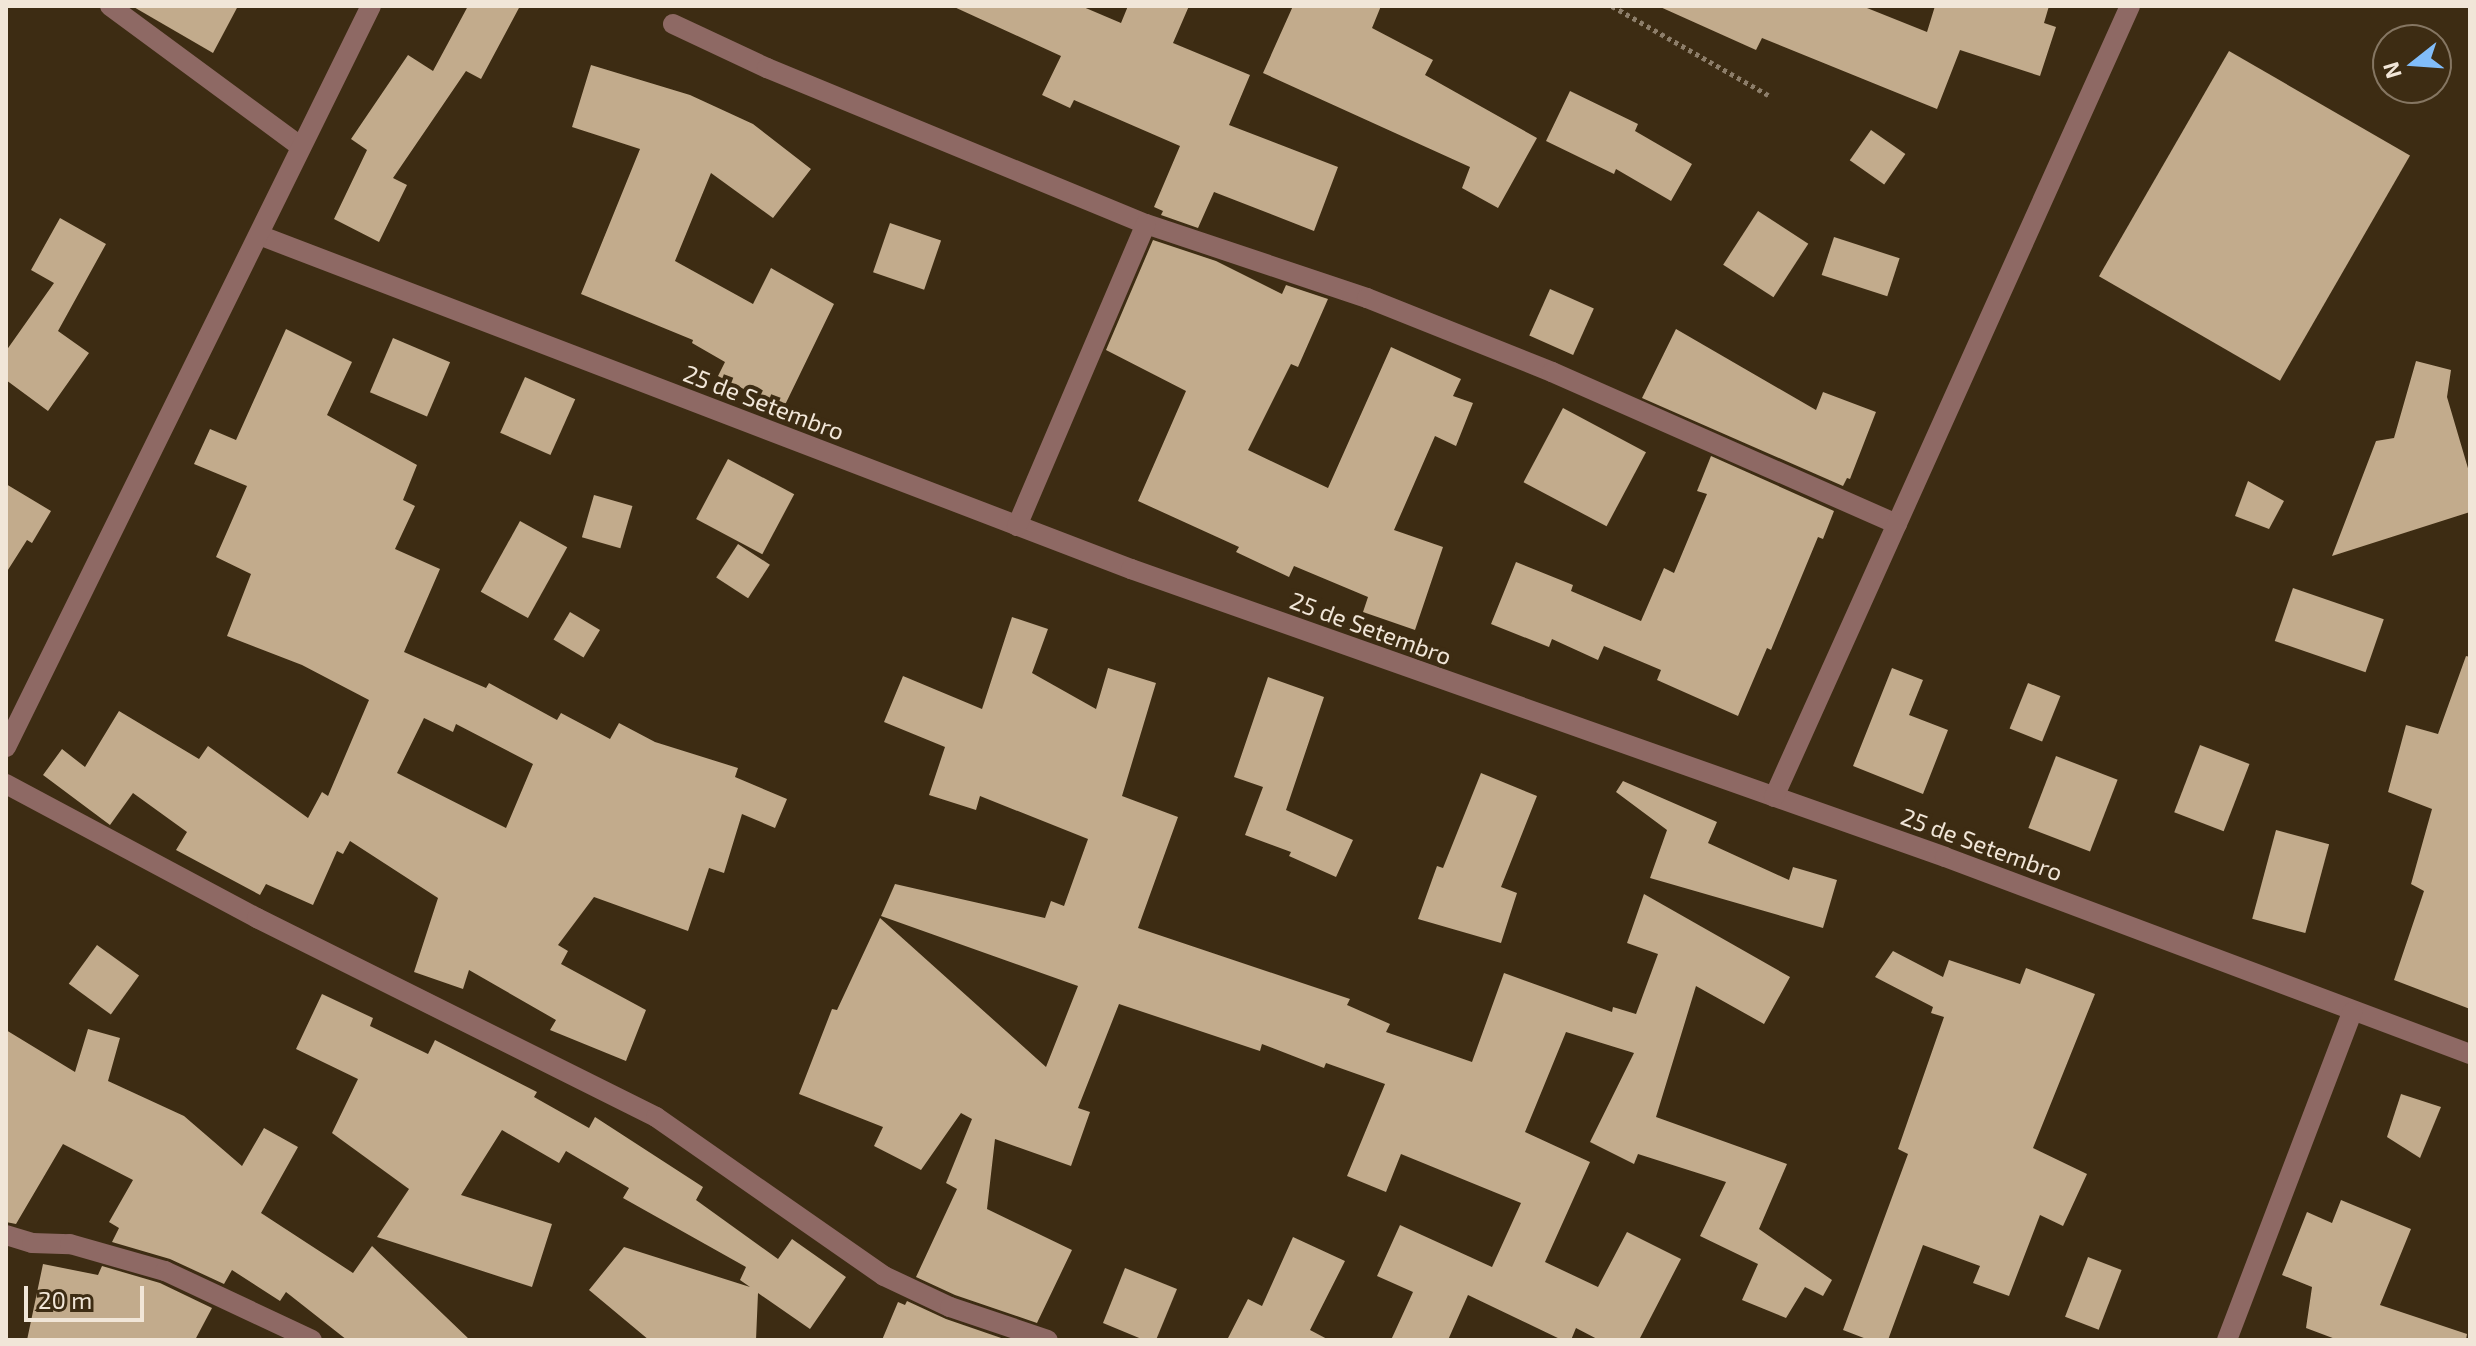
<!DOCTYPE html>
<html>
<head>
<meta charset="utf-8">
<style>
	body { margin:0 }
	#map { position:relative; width:2476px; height:1346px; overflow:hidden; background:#3d2c13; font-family:"Exo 2",sans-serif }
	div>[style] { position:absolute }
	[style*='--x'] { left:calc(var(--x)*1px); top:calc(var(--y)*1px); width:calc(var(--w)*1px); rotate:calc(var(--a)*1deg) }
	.building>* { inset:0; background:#c2ab8c; transform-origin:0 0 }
	.path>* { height:5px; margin-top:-2.5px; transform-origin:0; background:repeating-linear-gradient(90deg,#8d7e6a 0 4px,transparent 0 8px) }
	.minor>* { height:20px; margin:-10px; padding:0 10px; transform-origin:10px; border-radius:10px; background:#8e6964 }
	span { translate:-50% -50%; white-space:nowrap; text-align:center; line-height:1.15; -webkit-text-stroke:8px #3d2c13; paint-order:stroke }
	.street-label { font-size:24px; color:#f1e6d8 }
	.frame { position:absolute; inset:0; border:8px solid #f1e6d8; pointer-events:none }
	.north { position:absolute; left:2372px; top:24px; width:80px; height:80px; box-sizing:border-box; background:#3d2c13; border:2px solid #857662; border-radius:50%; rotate:253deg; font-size:22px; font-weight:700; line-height:32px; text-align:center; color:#f1e6d8 }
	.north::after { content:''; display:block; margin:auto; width:28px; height:36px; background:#81bdfa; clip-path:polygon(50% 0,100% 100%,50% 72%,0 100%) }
	.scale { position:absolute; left:24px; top:1286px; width:120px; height:36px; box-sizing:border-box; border:4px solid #f1e6d8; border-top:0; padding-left:10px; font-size:24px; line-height:28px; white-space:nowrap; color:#f1e6d8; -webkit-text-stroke:6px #3d2c13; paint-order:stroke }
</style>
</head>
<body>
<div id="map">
	<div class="building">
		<i style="clip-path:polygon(132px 6px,238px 6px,213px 53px)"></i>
		<i style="clip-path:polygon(468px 6px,520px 6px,481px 79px,466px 71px,393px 178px,407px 185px,379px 242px,334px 219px,367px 150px,351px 139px,408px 55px,433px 71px)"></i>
		<i style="clip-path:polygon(952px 6px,1081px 6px,1121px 23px,1128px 6px,1189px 6px,1173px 43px,1250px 75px,1229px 125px,1338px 167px,1314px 231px,1214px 192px,1198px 228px,1161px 215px,1163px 211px,1154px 207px,1180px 146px,1074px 100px,1070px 108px,1042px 95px,1061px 56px)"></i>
		<i style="clip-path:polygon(1293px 6px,1381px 6px,1372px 28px,1433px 60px,1425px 75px,1537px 138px,1498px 208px,1462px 188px,1470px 167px,1263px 73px)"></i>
		<i style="clip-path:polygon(1658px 6px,1862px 6px,1927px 32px,1935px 6px,2049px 6px,2044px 23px,2056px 27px,2040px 76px,1960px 50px,1937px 109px,1762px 38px,1756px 50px)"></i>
		<i style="left:2229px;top:51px;width:209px;height:260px;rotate:30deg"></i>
		<i style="clip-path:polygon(591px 65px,690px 95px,753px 124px,811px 169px,773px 218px,711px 173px,675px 261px,753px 304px,771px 268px,834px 304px,783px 409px,718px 376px,725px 362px,692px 343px,693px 340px,581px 294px,640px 149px,572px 127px)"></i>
		<i style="clip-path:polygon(1570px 91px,1638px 124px,1635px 131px,1692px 164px,1671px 201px,1616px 169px,1614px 174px,1546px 141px)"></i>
		<i style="left:1871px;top:130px;width:42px;height:37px;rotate:35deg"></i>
		<i style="left:1758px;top:211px;width:60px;height:64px;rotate:33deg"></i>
		<i style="clip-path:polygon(60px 218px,106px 244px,58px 331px,89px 353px,48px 411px,6px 380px,6px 351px,54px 283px,31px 270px)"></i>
		<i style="left:890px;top:223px;width:54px;height:52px;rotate:19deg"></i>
		<i style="left:1834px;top:237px;width:69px;height:40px;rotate:18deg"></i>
		<i style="clip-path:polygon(1153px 240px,1216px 261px,1282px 294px,1286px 285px,1328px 299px,1298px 367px,1291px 364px,1248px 450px,1328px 488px,1391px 347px,1461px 379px,1453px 396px,1473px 403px,1456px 446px,1435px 436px,1394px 530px,1443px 547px,1415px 630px,1363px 612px,1368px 597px,1294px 566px,1289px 577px,1236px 552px,1239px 547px,1138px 501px,1186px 391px,1106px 350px)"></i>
		<i style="left:1550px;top:289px;width:48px;height:51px;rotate:24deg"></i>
		<i style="clip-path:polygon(evenodd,286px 329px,352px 362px,327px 415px,417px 465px,403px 500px,415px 506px,395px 549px,440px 569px,404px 652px,486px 688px,489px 683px,557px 720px,561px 713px,610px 739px,619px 723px,655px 742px,738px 768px,735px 777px,787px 799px,775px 828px,742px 814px,724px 873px,709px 868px,688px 931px,594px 897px,558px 945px,568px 951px,561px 964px,646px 1010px,626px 1061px,550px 1030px,556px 1020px,469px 970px,463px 989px,414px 972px,438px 898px,350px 841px,343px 854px,337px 851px,313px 905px,266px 884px,260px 895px,176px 850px,187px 832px,133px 793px,110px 825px,43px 775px,62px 749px,85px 767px,119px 711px,199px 759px,208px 746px,308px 818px,322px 792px,328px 796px,369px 700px,302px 665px,227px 636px,251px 574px,216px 557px,247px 486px,194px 464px,210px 429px,236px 440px,286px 329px,424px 718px,453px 732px,456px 724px,533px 764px,506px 828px,397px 773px,424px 718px)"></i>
		<i style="clip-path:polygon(1676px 329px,1816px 410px,1823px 392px,1876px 412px,1850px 479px,1847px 478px,1843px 486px,1642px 398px)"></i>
		<i style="left:393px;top:338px;width:62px;height:59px;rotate:23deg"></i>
		<i style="clip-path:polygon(2416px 361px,2451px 370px,2447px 397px,2470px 475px,2470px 512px,2332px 556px,2376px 441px,2394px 438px)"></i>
		<i style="left:525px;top:377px;width:55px;height:61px;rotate:24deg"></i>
		<i style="left:1563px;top:408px;width:94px;height:84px;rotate:28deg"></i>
		<i style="clip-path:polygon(1711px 456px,1834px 511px,1823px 539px,1818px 537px,1771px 650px,1767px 648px,1738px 716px,1657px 680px,1661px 670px,1604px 646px,1598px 660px,1552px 639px,1549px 647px,1491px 624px,1516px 562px,1573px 585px,1571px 591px,1641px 621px,1664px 568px,1674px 573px,1707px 494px,1697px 491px)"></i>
		<i style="left:728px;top:459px;width:75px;height:68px;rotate:28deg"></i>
		<i style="clip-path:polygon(2248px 481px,2284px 501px,2269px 529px,2235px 516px)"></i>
		<i style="clip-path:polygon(6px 484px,51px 511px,32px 543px,27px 540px,6px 573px)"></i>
		<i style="left:594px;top:495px;width:40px;height:44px;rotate:16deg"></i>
		<i style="left:520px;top:521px;width:54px;height:81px;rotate:29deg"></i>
		<i style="left:738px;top:544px;width:38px;height:40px;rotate:33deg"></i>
		<i style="left:2293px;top:588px;width:96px;height:56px;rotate:19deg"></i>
		<i style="left:570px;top:612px;width:35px;height:32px;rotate:31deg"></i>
		<i style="clip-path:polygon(1012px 617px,1048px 629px,1032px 673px,1096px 709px,1108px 668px,1156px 683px,1122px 796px,1178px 817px,1138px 928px,1350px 999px,1347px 1005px,1390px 1024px,1386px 1032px,1472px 1062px,1504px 973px,1612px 1012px,1613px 1007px,1636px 1014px,1658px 954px,1627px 943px,1644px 894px,1790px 977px,1764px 1024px,1696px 986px,1656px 1117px,1787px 1164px,1759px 1229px,1832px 1280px,1823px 1296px,1805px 1287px,1786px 1318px,1742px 1300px,1758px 1264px,1700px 1236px,1726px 1182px,1638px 1154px,1634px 1164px,1590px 1142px,1634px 1053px,1566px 1032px,1525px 1132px,1590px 1162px,1545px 1262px,1598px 1287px,1627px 1232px,1681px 1259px,1639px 1340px,1599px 1340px,1576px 1328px,1571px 1340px,1562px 1340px,1468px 1295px,1448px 1340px,1391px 1340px,1413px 1292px,1377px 1276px,1400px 1225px,1492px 1267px,1521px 1203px,1401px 1154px,1386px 1192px,1347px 1176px,1385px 1084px,1326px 1063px,1324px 1068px,1262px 1044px,1260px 1051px,1119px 1004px,1078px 1108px,1090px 1112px,1071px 1166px,995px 1139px,987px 1209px,1072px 1250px,1037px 1323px,955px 1295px,916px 1277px,957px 1189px,946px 1183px,972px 1119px,961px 1113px,921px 1170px,874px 1146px,883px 1127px,799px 1094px,832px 1009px,837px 1010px,880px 918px,1046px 1067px,1078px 986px,881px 916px,895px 884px,1045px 918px,1051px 901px,1064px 906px,1088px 839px,980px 796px,976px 810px,929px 795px,945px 747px,884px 722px,903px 676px,982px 709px)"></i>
		<i style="clip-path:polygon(2466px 656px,2470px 657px,2470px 1009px,2394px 980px,2424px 891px,2411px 884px,2432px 809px,2388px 792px,2406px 725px,2438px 734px)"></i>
		<i style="clip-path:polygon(1892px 668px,1923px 680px,1909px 715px,1948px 730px,1923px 794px,1853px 766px)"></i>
		<i style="clip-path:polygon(1268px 677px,1324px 697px,1286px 810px,1353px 840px,1336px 877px,1289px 856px,1291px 852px,1245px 835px,1263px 787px,1234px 777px)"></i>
		<i style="left:2028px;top:683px;width:35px;height:49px;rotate:22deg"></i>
		<i style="left:2200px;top:745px;width:53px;height:72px;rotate:21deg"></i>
		<i style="left:2056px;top:756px;width:66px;height:77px;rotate:21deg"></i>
		<i style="clip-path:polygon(1481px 773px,1537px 796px,1501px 887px,1517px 893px,1501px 943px,1418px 919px,1437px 866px,1443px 868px)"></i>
		<i style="clip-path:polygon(1623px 781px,1717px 822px,1708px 843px,1789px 880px,1793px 867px,1837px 880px,1823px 928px,1650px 878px,1667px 830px,1616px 792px)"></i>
		<i style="left:2276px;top:830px;width:55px;height:92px;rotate:15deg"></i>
		<i style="left:97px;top:945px;width:52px;height:48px;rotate:36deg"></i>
		<i style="clip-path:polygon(1893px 951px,1943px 977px,1949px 960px,2020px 984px,2026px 968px,2095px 994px,2033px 1148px,2087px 1174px,2063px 1226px,2040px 1215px,2009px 1296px,1973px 1283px,1980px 1266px,1923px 1245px,1888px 1340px,1869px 1340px,1843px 1330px,1908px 1154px,1898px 1149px,1944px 1017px,1931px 1013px,1933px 1007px,1875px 977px)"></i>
		<i style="clip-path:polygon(322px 994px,373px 1018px,370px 1026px,428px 1054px,435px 1040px,537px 1092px,534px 1097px,589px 1128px,595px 1117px,703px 1187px,696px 1200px,778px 1259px,792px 1239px,846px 1277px,810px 1329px,758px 1293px,756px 1340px,649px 1340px,589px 1290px,624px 1247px,750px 1287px,740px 1280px,746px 1267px,623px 1198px,629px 1188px,566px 1151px,559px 1163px,502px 1130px,461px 1195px,552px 1224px,532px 1287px,377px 1237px,409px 1189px,332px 1133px,358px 1079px,296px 1049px)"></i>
		<i style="clip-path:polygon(88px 1029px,120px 1038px,108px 1081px,184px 1116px,242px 1166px,264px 1128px,298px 1147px,261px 1213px,353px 1273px,372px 1246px,470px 1340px,347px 1340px,286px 1292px,280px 1301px,232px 1270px,224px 1284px,170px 1259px,112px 1242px,119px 1228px,109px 1222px,133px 1180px,63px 1144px,16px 1224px,6px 1222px,6px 1030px,75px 1072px)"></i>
		<i style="clip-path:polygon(2401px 1094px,2441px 1107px,2420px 1158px,2387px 1137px)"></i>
		<i style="clip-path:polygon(2341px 1200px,2411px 1229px,2380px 1305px,2467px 1334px,2466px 1340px,2338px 1340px,2306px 1328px,2312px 1287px,2282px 1275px,2307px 1212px,2332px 1223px)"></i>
		<i style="clip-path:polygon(1293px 1237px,1345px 1261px,1310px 1330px,1329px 1340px,1227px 1340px,1248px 1299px,1262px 1306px)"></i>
		<i style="left:2088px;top:1257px;width:36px;height:64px;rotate:21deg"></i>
		<i style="clip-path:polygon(43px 1264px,98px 1275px,102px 1266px,160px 1283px,212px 1308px,195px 1340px,27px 1340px)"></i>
		<i style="clip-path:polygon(1125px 1268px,1177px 1289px,1156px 1340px,1144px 1340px,1103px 1323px)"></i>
		<i style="clip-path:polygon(907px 1301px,946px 1319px,1007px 1340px,882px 1340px,898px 1302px,905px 1305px)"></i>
	</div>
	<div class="path">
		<i style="--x:1612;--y:6;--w:180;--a:29.7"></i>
	</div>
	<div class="minor">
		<i style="--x:110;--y:6;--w:237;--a:36.4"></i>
		<i style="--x:673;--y:24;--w:104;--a:25.1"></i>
		<i style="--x:767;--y:68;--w:410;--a:22.4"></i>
		<i style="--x:1146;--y:224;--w:233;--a:18.5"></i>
		<i style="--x:1367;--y:298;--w:199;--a:21.8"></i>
		<i style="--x:1552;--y:372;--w:377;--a:23.8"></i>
		<i style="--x:259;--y:235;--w:934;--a:20.96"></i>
		<i style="--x:1131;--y:569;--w:863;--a:19.48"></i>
		<i style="--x:1945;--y:857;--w:561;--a:20.57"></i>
		<i style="--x:1017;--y:526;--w:328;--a:-66.9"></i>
		<i style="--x:6;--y:747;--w:826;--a:-63.78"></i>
		<i style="--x:6;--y:784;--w:285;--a:28.1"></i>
		<i style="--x:257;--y:918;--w:446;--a:26.5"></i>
		<i style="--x:656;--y:1117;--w:278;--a:34.9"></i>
		<i style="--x:884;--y:1276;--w:73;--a:25.2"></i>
		<i style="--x:950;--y:1307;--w:103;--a:18.6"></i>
		<i style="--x:1774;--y:797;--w:867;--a:-65.77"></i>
		<i style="--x:6;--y:1235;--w:27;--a:17"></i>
		<i style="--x:32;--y:1243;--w:38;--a:2"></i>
		<i style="--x:70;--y:1244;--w:99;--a:15.9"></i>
		<i style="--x:165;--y:1271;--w:162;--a:25.1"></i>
		<i style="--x:2227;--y:1340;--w:351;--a:-69.1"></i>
	</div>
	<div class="street-label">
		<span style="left:764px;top:402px;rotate:21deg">25 de Setembro</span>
		<span style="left:1371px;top:628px;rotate:20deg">25 de Setembro</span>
		<span style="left:1982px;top:844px;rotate:20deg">25 de Setembro</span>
	</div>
	<div class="frame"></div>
	<div class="north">N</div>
	<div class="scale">20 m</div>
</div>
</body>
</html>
